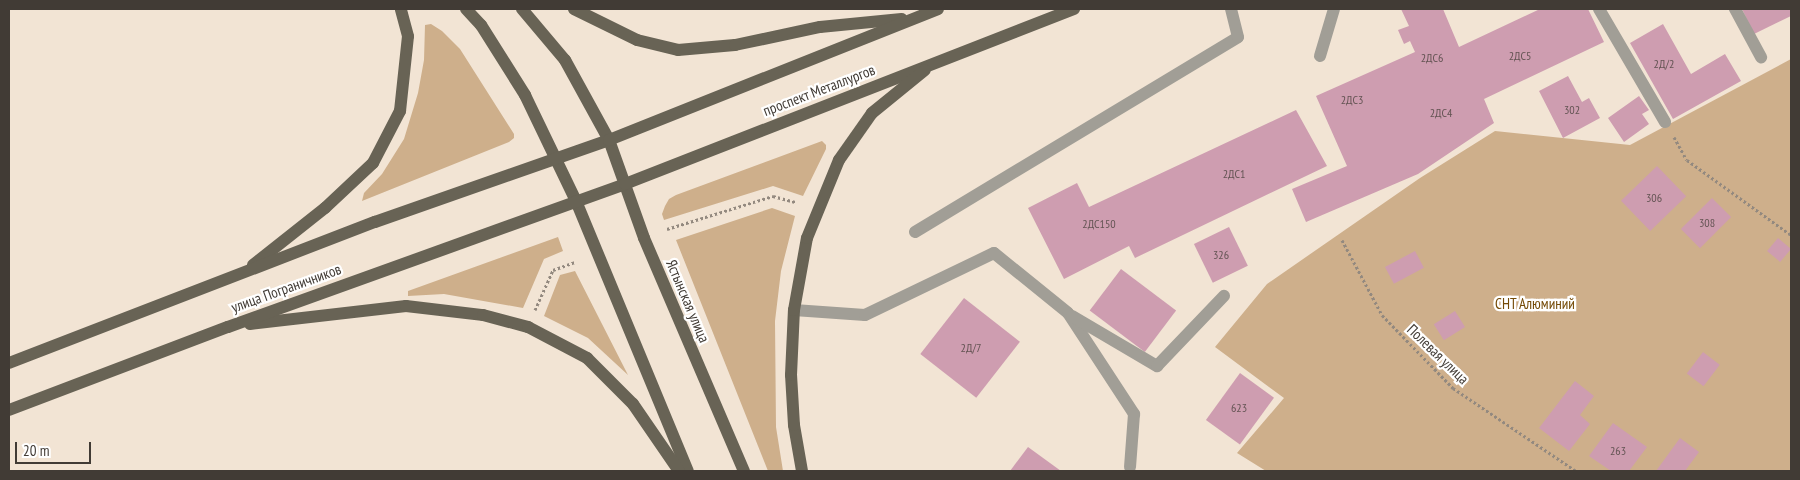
<!DOCTYPE html>
<html>
<head>
<meta charset="utf-8">
<style>
	body { margin:0 }
	#map { position:relative; width:1800px; height:480px; overflow:hidden; background:#f2e4d4; font-family:"PT Sans Narrow",sans-serif }
	div>[style] { position:absolute }
	[style*='--x'] { left:calc(var(--x)*1px); top:calc(var(--y)*1px); width:calc(var(--w)*1px); rotate:calc(var(--a)*1deg) }
	.green>* { inset:0; background:#ceaf8b }
	.building>* { inset:0; background:#ce9db0; transform-origin:0 0 }
	.path>* { height:3px; margin-top:-1.5px; transform-origin:0; background:repeating-linear-gradient(90deg,#93897f 0 2.5px,transparent 0 5px) }
	.minor>* { height:12px; margin:-6px; padding:0 6px; transform-origin:6px; border-radius:6px; background:#a19e96 }
	.major>* { height:12px; margin:-6px; padding:0 6px; transform-origin:6px; border-radius:6px; background:#686355 }
	span { translate:-50% -50%; white-space:nowrap; text-align:center; line-height:1.15; -webkit-text-stroke:4.5px #fff; paint-order:stroke }
	.number-label { font-size:12px; color:#645454 }
	.number-label span { -webkit-text-stroke-width:0 }
	.street-label { font-size:15px; color:#413b35 }
	.park-label { font-size:15px; color:#744a06 }
	.frame { position:absolute; inset:0; border:10px solid #413b35; pointer-events:none }
	.scale { position:absolute; left:15px; top:442px; width:76px; height:22px; box-sizing:border-box; border:2px solid #413b35; border-top:0; padding-left:6px; font-size:15px; line-height:18px; white-space:nowrap; color:#413b35; -webkit-text-stroke:4px #fff; paint-order:stroke }
</style>
</head>
<body>
<div id="map">
	<div class="green">
		<i style="clip-path:polygon(431px 24px,442px 31px,460px 49px,514px 134px,514px 138px,509px 142px,362px 201px,364px 193px,382px 174px,404px 139px,418px 93px,424px 60px,425px 25px)"></i>
		<i style="clip-path:polygon(1791px 59px,1791px 471px,1266px 471px,1237px 453px,1284px 398px,1215px 347px,1267px 284px,1420px 178px,1495px 131px,1630px 145px)"></i>
		<i style="clip-path:polygon(822px 141px,826px 145px,826px 149px,803px 196px,773px 186px,664px 220px,662px 214px,665px 206px,669px 199px,676px 195px)"></i>
		<i style="clip-path:polygon(772px 208px,795px 216px,781px 271px,775px 321px,776px 427px,783px 471px,768px 471px,676px 240px)"></i>
		<i style="clip-path:polygon(558px 237px,563px 251px,544px 259px,523px 308px,444px 294px,408px 296px,408px 291px)"></i>
		<i style="clip-path:polygon(575px 271px,628px 375px,588px 338px,544px 316px,560px 275px)"></i>
	</div>
	<div class="building">
		<i style="clip-path:polygon(1401px 9px,1443px 9px,1459px 47px,1540px 9px,1588px 9px,1604px 42px,1484px 99px,1494px 123px,1418px 174px,1306px 222px,1292px 189px,1347px 166px,1316px 96px,1415px 52px,1410px 41px,1404px 44px,1398px 30px,1409px 26px)"></i>
		<i style="clip-path:polygon(1742px 9px,1791px 9px,1791px 16px,1754px 34px)"></i>
		<i style="clip-path:polygon(1663px 24px,1691px 74px,1725px 54px,1741px 81px,1673px 119px,1630px 43px)"></i>
		<i style="clip-path:polygon(1568px 76px,1582px 102px,1589px 98px,1600px 118px,1563px 138px,1539px 91px)"></i>
		<i style="clip-path:polygon(1639px 96px,1649px 110px,1642px 114px,1649px 124px,1624px 142px,1608px 118px)"></i>
		<i style="clip-path:polygon(1296px 110px,1327px 166px,1135px 258px,1129px 246px,1064px 279px,1028px 208px,1077px 183px,1089px 207px)"></i>
		<i style="left:1657px;top:166px;width:42px;height:50px;rotate:46deg"></i>
		<i style="left:1712px;top:198px;width:27px;height:44px;rotate:45deg"></i>
		<i style="left:1229px;top:227px;width:43px;height:39px;rotate:64deg"></i>
		<i style="left:1778px;top:238px;width:17px;height:17px;rotate:40deg"></i>
		<i style="left:1415px;top:251px;width:19px;height:34px;rotate:62deg"></i>
		<i style="left:1121px;top:269px;width:69px;height:52px;rotate:37deg"></i>
		<i style="left:964px;top:298px;width:71px;height:71px;rotate:38deg"></i>
		<i style="left:1455px;top:311px;width:19px;height:25px;rotate:58deg"></i>
		<i style="left:1703px;top:352px;width:21px;height:27px;rotate:37deg"></i>
		<i style="left:1240px;top:373px;width:42px;height:58px;rotate:36deg"></i>
		<i style="clip-path:polygon(1575px 381px,1594px 396px,1580px 415px,1590px 424px,1569px 451px,1539px 428px)"></i>
		<i style="clip-path:polygon(1613px 423px,1647px 447px,1629px 471px,1611px 471px,1589px 456px)"></i>
		<i style="clip-path:polygon(1680px 438px,1699px 452px,1685px 471px,1656px 471px)"></i>
		<i style="clip-path:polygon(1028px 447px,1061px 471px,1010px 471px)"></i>
	</div>
	<div class="path">
		<i style="--x:1674;--y:137;--w:26;--a:61"></i>
		<i style="--x:1687;--y:160;--w:128;--a:35.8"></i>
		<i style="--x:667;--y:229;--w:111;--a:-17.3"></i>
		<i style="--x:773;--y:196;--w:24;--a:15"></i>
		<i style="--x:1342;--y:240;--w:85;--a:61.9"></i>
		<i style="--x:1382;--y:315;--w:102;--a:45.8"></i>
		<i style="--x:1453;--y:388;--w:148;--a:34"></i>
		<i style="--x:535;--y:310;--w:44;--a:-65.8"></i>
		<i style="--x:553;--y:270;--w:23;--a:-20"></i>
	</div>
	<div class="minor">
		<i style="--x:1599;--y:9;--w:131;--a:59.7"></i>
		<i style="--x:1735;--y:9;--w:55;--a:61.6"></i>
		<i style="--x:1320;--y:56;--w:49;--a:-73.4"></i>
		<i style="--x:915;--y:232;--w:377;--a:-31.1"></i>
		<i style="--x:1238;--y:37;--w:29;--a:-104"></i>
		<i style="--x:794;--y:310;--w:71;--a:4"></i>
		<i style="--x:865;--y:315;--w:143;--a:-25.7"></i>
		<i style="--x:994;--y:253;--w:95;--a:39"></i>
		<i style="--x:1068;--y:313;--w:121;--a:56.8"></i>
		<i style="--x:1134;--y:414;--w:53;--a:94.3"></i>
		<i style="--x:1072;--y:316;--w:99;--a:30.5"></i>
		<i style="--x:1157;--y:366;--w:97;--a:-46.3"></i>
	</div>
	<div class="major">
		<i style="--x:466;--y:9;--w:22;--a:47"></i>
		<i style="--x:481;--y:25;--w:83;--a:57.8"></i>
		<i style="--x:525;--y:95;--w:118;--a:64.3"></i>
		<i style="--x:576;--y:201;--w:292;--a:67.5"></i>
		<i style="--x:522;--y:9;--w:67;--a:49.9"></i>
		<i style="--x:565;--y:60;--w:91;--a:61.2"></i>
		<i style="--x:609;--y:140;--w:104;--a:70.3"></i>
		<i style="--x:644;--y:238;--w:254;--a:66.8"></i>
		<i style="--x:574;--y:9;--w:70;--a:26.2"></i>
		<i style="--x:637;--y:40;--w:42;--a:13.7"></i>
		<i style="--x:678;--y:50;--w:57;--a:-5"></i>
		<i style="--x:735;--y:45;--w:87;--a:-12"></i>
		<i style="--x:820;--y:27;--w:82;--a:-5.6"></i>
		<i style="--x:253;--y:265;--w:92;--a:-38.4"></i>
		<i style="--x:325;--y:208;--w:66;--a:-43.2"></i>
		<i style="--x:373;--y:163;--w:59;--a:-62.6"></i>
		<i style="--x:400;--y:111;--w:75;--a:-83.9"></i>
		<i style="--x:408;--y:36;--w:28;--a:-105"></i>
		<i style="--x:250;--y:324;--w:157;--a:-6.6"></i>
		<i style="--x:406;--y:306;--w:78;--a:6.7"></i>
		<i style="--x:483;--y:315;--w:47;--a:14.9"></i>
		<i style="--x:528;--y:327;--w:67;--a:27.7"></i>
		<i style="--x:587;--y:358;--w:65;--a:45"></i>
		<i style="--x:633;--y:404;--w:81;--a:55.5"></i>
		<i style="--x:9;--y:363;--w:392;--a:-21.1"></i>
		<i style="--x:375;--y:222;--w:248;--a:-19.3"></i>
		<i style="--x:609;--y:140;--w:354;--a:-21.7"></i>
		<i style="--x:9;--y:410;--w:234;--a:-20.8"></i>
		<i style="--x:228;--y:327;--w:422;--a:-19.8"></i>
		<i style="--x:625;--y:184;--w:482;--a:-21.3"></i>
		<i style="--x:802;--y:471;--w:47;--a:-99.9"></i>
		<i style="--x:794;--y:425;--w:50;--a:-93.4"></i>
		<i style="--x:791;--y:375;--w:65;--a:-87.4"></i>
		<i style="--x:794;--y:310;--w:73;--a:-79.8"></i>
		<i style="--x:807;--y:238;--w:84;--a:-67.7"></i>
		<i style="--x:839;--y:160;--w:57;--a:-54.9"></i>
		<i style="--x:872;--y:113;--w:68;--a:-39.1"></i>
	</div>
	<div class="number-label">
		<span style="left:1520px;top:56px">2ДС5</span>
		<span style="left:1432px;top:58px">2ДС6</span>
		<span style="left:1664px;top:64px">2Д/2</span>
		<span style="left:1352px;top:100px">2ДС3</span>
		<span style="left:1572px;top:110px">302</span>
		<span style="left:1441px;top:113px">2ДС4</span>
		<span style="left:1234px;top:174px">2ДС1</span>
		<span style="left:1654px;top:198px">306</span>
		<span style="left:1707px;top:223px">308</span>
		<span style="left:1099px;top:224px">2ДС150</span>
		<span style="left:1221px;top:255px">326</span>
		<span style="left:971px;top:348px">2Д/7</span>
		<span style="left:1239px;top:408px">623</span>
		<span style="left:1618px;top:451px">263</span>
	</div>
	<div class="street-label">
		<span style="left:819px;top:90px;rotate:-21deg">проспект Металлургов</span>
		<span style="left:286px;top:288px;rotate:-20deg">улица Пограничников</span>
		<span style="left:688px;top:301px;rotate:67deg">Ястынская улица</span>
		<span style="left:1438px;top:354px;rotate:44deg">Полевая улица</span>
	</div>
	<div class="park-label">
		<span style="left:1535px;top:304px">СНТ Алюминий</span>
	</div>
	<div class="frame"></div>
	<div class="scale">20 m</div>
</div>
</body>
</html>
